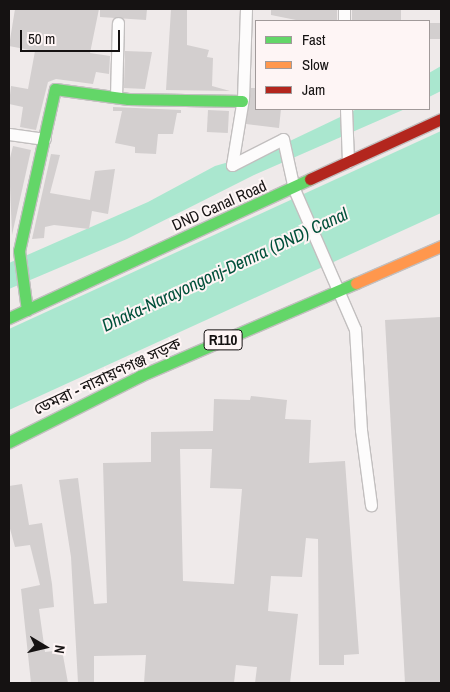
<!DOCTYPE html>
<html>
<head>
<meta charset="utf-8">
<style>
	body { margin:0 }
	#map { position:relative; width:450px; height:692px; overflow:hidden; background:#efeaea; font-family:"Archivo Narrow","Noto Sans Bengali",sans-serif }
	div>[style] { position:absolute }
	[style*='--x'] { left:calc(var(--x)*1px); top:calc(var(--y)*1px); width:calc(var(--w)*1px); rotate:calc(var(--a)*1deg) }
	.water>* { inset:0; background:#aae7cf }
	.building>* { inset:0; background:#d3cfcf; transform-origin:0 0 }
	.roads { filter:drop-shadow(1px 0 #c2bfbf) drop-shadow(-1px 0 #c2bfbf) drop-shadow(0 1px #c2bfbf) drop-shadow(0 -1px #c2bfbf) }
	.street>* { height:11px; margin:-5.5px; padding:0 5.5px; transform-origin:5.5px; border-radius:5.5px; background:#fdfcfc }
	.fast>* { height:11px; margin:-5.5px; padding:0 5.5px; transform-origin:5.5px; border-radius:5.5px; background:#63d668 }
	.slow>* { height:11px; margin:-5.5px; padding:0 5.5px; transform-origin:5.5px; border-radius:5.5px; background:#ff974d }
	.jam>* { height:11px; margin:-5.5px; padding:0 5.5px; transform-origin:5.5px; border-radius:5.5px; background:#b3261e }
	span { translate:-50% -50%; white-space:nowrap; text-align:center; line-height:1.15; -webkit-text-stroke:4px #fef5f5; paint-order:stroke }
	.shield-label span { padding:1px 4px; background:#fef5f5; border:1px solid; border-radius:4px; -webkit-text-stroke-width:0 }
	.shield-label { font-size:15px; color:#151212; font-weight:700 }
	.street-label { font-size:16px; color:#151212 }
	.water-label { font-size:18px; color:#00503a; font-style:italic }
	.frame { position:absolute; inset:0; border:10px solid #151212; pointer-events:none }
	.legend { position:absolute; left:255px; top:20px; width:175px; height:90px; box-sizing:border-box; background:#fef5f5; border:1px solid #a19a9a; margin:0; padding:6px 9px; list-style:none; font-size:15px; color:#151212 }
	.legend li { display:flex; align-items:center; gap:10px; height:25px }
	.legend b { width:25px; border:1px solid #a19a9a }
	.north { position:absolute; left:20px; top:622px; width:50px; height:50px; -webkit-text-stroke:4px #fef5f5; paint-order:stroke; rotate:99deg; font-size:14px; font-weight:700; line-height:20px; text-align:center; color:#151212 }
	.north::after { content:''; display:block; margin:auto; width:18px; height:22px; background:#151212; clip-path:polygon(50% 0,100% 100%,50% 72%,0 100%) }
	.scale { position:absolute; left:20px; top:30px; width:100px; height:22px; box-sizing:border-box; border:2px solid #151212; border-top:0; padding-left:6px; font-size:15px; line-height:18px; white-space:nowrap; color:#151212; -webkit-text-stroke:4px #fef5f5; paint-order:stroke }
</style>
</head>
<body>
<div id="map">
	<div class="water">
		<i style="clip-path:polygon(441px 66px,441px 91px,429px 97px,429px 73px)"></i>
		<i style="clip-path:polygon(357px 109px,405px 109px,254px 175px,127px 239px,9px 289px,9px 263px,148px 202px,215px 166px,271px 150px)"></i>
		<i style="clip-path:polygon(441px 131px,441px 213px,9px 410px,9px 329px)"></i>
	</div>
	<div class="building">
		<i style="clip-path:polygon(15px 9px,99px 9px,90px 53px,110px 56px,109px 74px,96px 72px,93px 84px,56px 79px,48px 82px,36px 130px,20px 127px,23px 107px,9px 104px,11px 86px,28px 89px,35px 51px,9px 46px)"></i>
		<i style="clip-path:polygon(100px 9px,147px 9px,146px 20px,100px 17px)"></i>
		<i style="clip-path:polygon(171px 9px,187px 9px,187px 45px,209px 50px,207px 57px,213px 58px,212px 86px,230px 91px,166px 90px)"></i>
		<i style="clip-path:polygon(271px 9px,337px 9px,337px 21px,301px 21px,271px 15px)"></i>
		<i style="left:352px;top:9px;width:49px;height:12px"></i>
		<i style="left:429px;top:23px;width:12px;height:16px"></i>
		<i style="clip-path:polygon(125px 51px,152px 52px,145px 89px,124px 88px)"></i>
		<i style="clip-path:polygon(251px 88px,256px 88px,256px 109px,281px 109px,279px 128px,246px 124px)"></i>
		<i style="clip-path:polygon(113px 107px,181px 110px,181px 113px,177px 113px,173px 134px,158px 134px,156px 154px,135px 153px,135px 147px,115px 143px,122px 111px,113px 111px)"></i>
		<i style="left:208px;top:110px;width:21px;height:22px;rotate:3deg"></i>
		<i style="clip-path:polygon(13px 146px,31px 150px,12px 235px,9px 162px)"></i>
		<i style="clip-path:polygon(51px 154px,60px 155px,50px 193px,90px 200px,95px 171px,115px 169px,108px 214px,92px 211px,89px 229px,54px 225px,45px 227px,44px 238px,32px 239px)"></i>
		<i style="clip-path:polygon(441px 317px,441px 683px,405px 683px,385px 320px)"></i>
		<i style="clip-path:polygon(evenodd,251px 396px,287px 400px,285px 419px,311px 420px,309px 463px,345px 461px,359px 654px,344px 655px,344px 665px,319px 665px,318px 539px,306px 538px,302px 577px,271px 576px,268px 611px,298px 614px,290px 683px,255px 683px,257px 667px,236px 665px,234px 683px,144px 683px,146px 655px,94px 656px,94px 683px,78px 683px,71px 557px,59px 480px,78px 478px,94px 604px,107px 603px,103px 463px,151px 462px,151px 432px,213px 431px,214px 399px,250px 400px,251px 396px,180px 449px,212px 449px,210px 488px,242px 489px,234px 584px,183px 581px,180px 449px)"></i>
		<i style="clip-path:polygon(22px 484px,29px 525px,42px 523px,52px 584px,54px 607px,39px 609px,45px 652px,62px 650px,68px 683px,31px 683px,21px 589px,40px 585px,30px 545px,15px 547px,9px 525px,9px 486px)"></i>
	</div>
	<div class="roads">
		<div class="street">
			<i style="--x:246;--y:9;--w:89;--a:91.9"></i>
			<i style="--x:243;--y:98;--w:68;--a:99.3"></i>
			<i style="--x:232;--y:165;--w:57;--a:-27"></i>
			<i style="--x:283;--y:139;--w:51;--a:77.6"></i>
			<i style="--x:294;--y:189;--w:153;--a:66.5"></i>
			<i style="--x:355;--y:329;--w:101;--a:86.6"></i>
			<i style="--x:361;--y:430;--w:76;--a:82.4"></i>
			<i style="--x:344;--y:9;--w:12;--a:90"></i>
			<i style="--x:116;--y:97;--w:74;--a:-88.5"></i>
			<i style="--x:346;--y:109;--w:53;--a:87.8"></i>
			<i style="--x:9;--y:134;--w:36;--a:8"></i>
		</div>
		<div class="fast">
			<i style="--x:27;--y:310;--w:60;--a:-97.7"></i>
			<i style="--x:19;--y:251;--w:166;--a:-77.5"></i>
			<i style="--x:55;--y:89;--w:74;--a:7.8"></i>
			<i style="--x:128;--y:99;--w:114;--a:1"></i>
			<i style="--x:9;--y:318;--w:332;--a:-24.8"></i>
			<i style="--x:9;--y:442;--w:147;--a:-26.7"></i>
			<i style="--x:140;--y:376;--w:235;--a:-23.3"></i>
		</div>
		<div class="slow">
			<i style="--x:356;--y:283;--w:93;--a:-23.5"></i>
		</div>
		<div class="jam">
			<i style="--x:310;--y:179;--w:144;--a:-24.6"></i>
		</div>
	</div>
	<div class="shield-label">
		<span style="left:223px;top:340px">R110</span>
	</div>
	<div class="street-label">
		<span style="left:219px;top:205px;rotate:-24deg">DND Canal Road</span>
		<span style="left:107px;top:376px;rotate:-25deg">ডেমরা - নারায়ণগঞ্জ সড়ক</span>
	</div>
	<div class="water-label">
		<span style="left:225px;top:270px;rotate:-25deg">Dhaka-Narayongonj-Demra (DND) Canal</span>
	</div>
	<div class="frame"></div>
	<ul class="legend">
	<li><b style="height:6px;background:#63d668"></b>Fast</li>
	<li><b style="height:6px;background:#ff974d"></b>Slow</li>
	<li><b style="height:6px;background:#b3261e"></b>Jam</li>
	</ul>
	<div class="north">N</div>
	<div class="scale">50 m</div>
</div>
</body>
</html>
